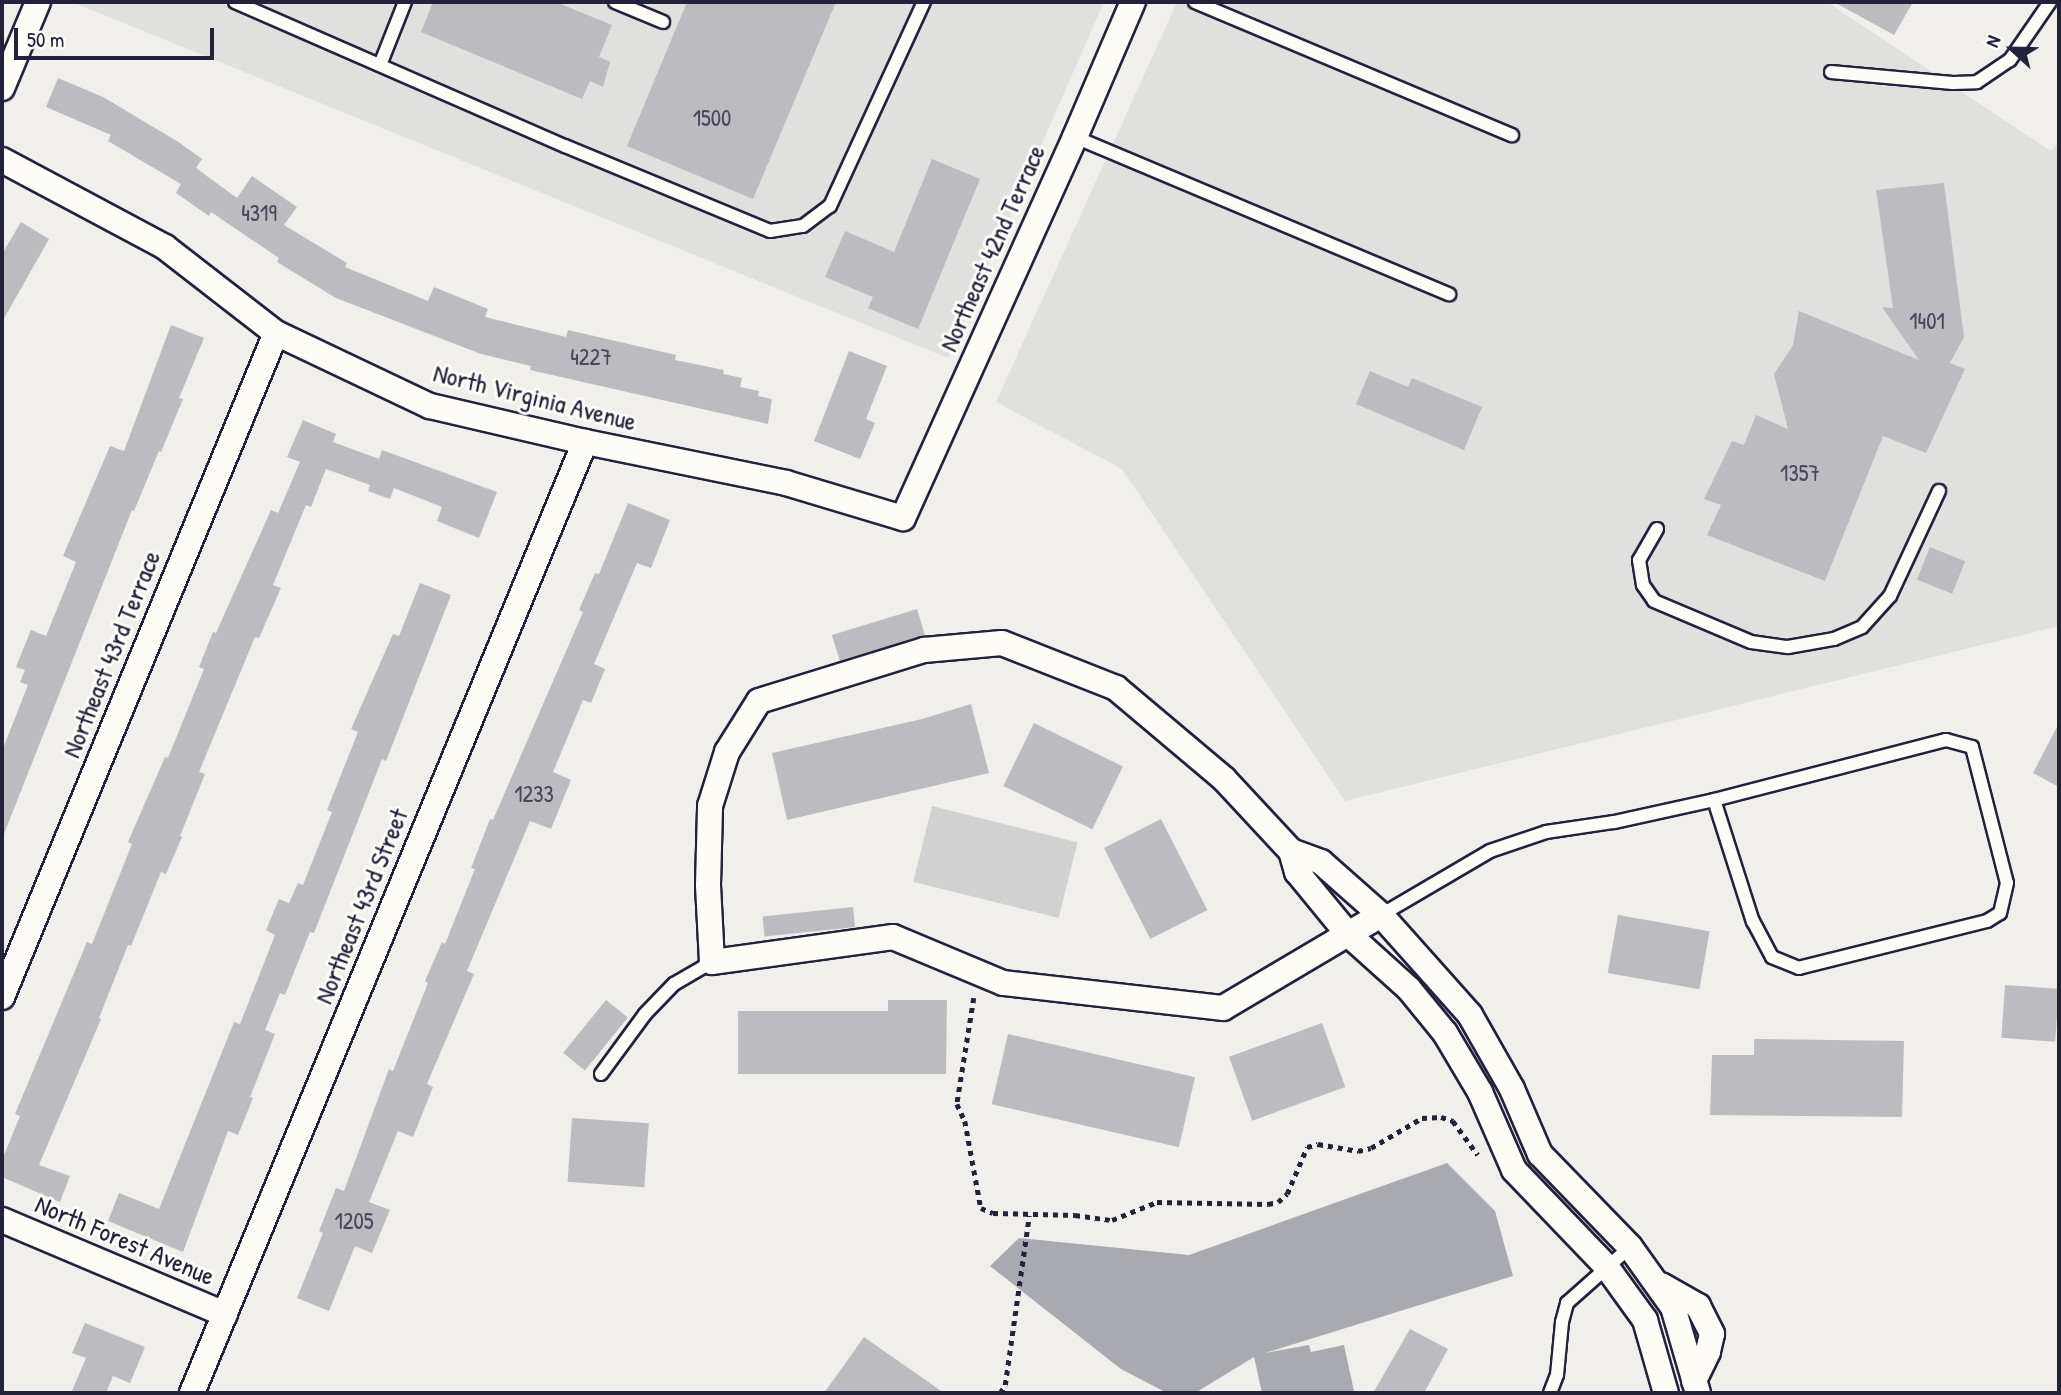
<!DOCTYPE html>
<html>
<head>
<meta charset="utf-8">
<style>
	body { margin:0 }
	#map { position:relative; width:2061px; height:1395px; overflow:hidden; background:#f0efec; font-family:"Patrick Hand",sans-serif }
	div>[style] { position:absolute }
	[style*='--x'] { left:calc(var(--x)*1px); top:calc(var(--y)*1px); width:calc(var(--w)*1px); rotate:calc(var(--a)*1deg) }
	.built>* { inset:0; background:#e0e0df }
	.green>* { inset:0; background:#d2d1d1; transform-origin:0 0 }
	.water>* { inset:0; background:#a9a9b0 }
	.building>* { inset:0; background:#bcbcc0; transform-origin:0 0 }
	.path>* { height:4.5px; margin-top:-2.25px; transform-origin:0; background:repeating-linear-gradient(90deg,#22223b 0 5px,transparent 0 10px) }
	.roads { filter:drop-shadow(2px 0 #22223b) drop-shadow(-2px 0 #22223b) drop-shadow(0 2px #22223b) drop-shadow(0 -2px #22223b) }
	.lane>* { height:12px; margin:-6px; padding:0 6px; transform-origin:6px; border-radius:6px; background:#fdfcf7 }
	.street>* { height:24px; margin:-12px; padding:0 12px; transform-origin:12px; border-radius:12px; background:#fdfcf7 }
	span { translate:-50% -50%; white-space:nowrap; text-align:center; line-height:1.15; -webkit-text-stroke:6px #fdfcf7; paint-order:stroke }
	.number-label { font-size:23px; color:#48485c }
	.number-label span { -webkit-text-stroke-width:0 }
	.street-label { font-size:26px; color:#22223b }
	.frame { position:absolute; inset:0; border:4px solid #22223b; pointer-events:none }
	.north { position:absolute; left:1977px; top:14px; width:70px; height:70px; -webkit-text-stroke:5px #fdfcf7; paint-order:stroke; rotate:292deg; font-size:19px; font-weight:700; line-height:28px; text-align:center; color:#22223b }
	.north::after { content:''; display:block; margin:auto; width:24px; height:32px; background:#22223b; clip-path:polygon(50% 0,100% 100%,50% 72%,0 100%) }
	.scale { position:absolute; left:14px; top:28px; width:200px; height:32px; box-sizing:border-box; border:4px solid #22223b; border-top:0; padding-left:9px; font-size:21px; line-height:24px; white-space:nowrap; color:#22223b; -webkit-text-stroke:5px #fdfcf7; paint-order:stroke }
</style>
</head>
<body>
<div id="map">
	<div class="built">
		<i style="clip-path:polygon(72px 2px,1104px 2px,948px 358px)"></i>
		<i style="clip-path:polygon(1177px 2px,1827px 2px,2051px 151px,2059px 143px,2059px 626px,1345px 801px,1122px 469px,996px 402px)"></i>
	</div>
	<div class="green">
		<i style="left:932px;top:806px;width:150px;height:78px;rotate:14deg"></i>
	</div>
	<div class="water">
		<i style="clip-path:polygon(1447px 1163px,1495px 1211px,1513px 1276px,1265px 1353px,1309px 1345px,1311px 1352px,1344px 1345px,1354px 1391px,1262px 1393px,1254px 1357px,1195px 1393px,1167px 1393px,1121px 1369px,990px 1266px,1019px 1238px,1189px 1255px)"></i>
	</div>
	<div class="building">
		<i style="clip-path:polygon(433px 2px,556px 2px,612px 25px,599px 57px,610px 62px,603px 87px,590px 81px,582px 99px,421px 32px)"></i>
		<i style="clip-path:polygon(687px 2px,836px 2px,753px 199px,627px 146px)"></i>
		<i style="clip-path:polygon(1834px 2px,1913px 2px,1894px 35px)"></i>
		<i style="clip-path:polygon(58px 78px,103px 97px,180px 143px,202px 159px,196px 168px,237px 198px,252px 176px,297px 207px,284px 225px,347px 263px,345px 267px,428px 301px,434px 287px,488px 309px,485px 317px,566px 337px,568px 330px,676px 355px,675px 360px,724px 370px,723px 374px,742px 378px,740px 387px,759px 391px,758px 396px,772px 399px,768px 424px,530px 370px,531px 366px,481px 354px,336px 298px,277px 262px,279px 258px,211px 212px,209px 216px,176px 193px,181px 184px,108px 141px,111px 135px,46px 107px)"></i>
		<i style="clip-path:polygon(932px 159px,980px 179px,918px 329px,868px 308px,873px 297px,825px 277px,845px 231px,894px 252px)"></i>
		<i style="clip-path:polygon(1944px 183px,1964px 337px,1950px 363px,1965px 369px,1926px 453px,1883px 436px,1825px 581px,1707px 535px,1721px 505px,1704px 499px,1732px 441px,1744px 445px,1756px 415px,1788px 429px,1774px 374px,1793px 345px,1799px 311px,1919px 360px,1882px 307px,1893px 308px,1876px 190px)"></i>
		<i style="clip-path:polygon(21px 222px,49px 239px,2px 322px,2px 254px)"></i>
		<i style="clip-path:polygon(171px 325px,204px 338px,179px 398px,183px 399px,161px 452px,159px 451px,134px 511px,132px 510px,2px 839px,2px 751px,28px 685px,20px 682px,25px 670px,16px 667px,31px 630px,46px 636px,76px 562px,63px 556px,110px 446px,124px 451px)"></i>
		<i style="clip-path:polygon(849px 351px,887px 366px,866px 419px,875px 423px,860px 459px,814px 441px)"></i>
		<i style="clip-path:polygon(1370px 371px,1408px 387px,1412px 378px,1482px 407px,1464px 450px,1356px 404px)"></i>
		<i style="clip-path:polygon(303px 420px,336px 434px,333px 442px,379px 459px,382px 450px,497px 492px,479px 538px,437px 521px,442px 507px,394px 488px,390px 499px,368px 491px,370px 485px,326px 469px,311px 507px,306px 505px,273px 585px,281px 588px,259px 638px,255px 637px,199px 772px,205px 774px,180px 836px,182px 837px,166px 874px,161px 872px,131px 946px,128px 945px,99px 1018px,101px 1019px,39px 1165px,70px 1176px,60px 1202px,2px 1177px,2px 1160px,20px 1116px,15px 1114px,87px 942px,92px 944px,132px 844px,128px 842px,165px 757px,168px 758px,204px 669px,199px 667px,213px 632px,216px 633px,271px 510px,278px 513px,300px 462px,287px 457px)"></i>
		<i style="clip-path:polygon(628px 503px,670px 520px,651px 568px,637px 563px,594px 664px,605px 669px,591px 703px,583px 700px,553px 772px,571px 780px,551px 829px,530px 821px,467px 971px,474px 974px,427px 1084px,433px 1087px,413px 1137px,398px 1131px,369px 1202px,390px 1210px,372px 1253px,355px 1246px,329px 1311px,297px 1298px,323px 1233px,319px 1231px,336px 1188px,344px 1191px,389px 1069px,393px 1071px,428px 983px,425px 981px,442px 942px,445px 944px,475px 869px,471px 868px,490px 819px,493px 820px,547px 695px,583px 612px,579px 610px,595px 573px,599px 574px)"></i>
		<i style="left:1930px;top:547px;width:38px;height:35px;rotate:22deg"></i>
		<i style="clip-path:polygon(420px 583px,451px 595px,386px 761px,382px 759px,314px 933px,310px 932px,285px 995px,280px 993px,265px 1030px,275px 1034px,250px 1097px,253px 1098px,238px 1135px,228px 1131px,183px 1252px,108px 1221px,119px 1193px,159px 1209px,234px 1022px,240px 1024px,275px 935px,266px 930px,279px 899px,289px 903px,298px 883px,303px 885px,332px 812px,327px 810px,358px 732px,351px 729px,393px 634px,399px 636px)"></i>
		<i style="left:917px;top:609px;width:27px;height:89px;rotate:73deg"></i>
		<i style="clip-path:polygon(971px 704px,989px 773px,787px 820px,772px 753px,922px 719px)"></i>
		<i style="left:1034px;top:723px;width:99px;height:70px;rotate:26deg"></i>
		<i style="clip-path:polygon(2059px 723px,2059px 787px,2033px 773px)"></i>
		<i style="left:1161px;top:819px;width:102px;height:64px;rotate:63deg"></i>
		<i style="left:853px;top:907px;width:20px;height:91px;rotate:84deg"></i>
		<i style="left:1618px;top:915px;width:93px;height:59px;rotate:10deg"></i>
		<i style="left:2005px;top:985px;width:54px;height:53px;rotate:4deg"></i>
		<i style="left:606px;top:1000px;width:28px;height:68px;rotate:39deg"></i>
		<i style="clip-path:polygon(888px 1000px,947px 1000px,946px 1074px,738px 1074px,738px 1011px,888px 1011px)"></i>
		<i style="left:1322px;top:1023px;width:68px;height:99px;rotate:70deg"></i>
		<i style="left:1008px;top:1034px;width:192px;height:72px;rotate:13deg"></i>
		<i style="clip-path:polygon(1754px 1039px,1904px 1041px,1902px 1117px,1710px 1115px,1712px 1055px,1754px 1055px)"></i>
		<i style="left:572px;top:1118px;width:77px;height:64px;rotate:4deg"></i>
		<i style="clip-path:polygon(85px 1323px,145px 1347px,130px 1383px,113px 1376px,106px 1393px,71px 1393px,86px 1358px,72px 1353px)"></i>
		<i style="clip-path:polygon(1410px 1329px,1448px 1349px,1424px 1393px,1373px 1393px)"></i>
		<i style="clip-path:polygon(864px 1337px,944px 1393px,824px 1393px)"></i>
	</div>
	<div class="path">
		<i style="--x:974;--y:998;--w:107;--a:99.1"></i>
		<i style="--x:957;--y:1104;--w:19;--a:65"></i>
		<i style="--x:965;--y:1121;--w:88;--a:79.6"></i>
		<i style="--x:981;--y:1208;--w:13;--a:23"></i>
		<i style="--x:993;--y:1213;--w:82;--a:1.4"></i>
		<i style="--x:1075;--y:1215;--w:37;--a:8"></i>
		<i style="--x:1112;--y:1220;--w:48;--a:-21.8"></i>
		<i style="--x:1157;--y:1202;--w:111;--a:1"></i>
		<i style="--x:1268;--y:1204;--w:10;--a:-11"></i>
		<i style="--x:1278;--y:1202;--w:12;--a:-42"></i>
		<i style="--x:1287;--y:1194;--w:51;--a:-66.9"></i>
		<i style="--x:1307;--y:1147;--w:11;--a:-15"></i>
		<i style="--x:1318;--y:1144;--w:41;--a:9.9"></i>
		<i style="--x:1358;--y:1151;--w:13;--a:-13"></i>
		<i style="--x:1371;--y:1148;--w:59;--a:-30.5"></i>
		<i style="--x:1422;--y:1118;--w:19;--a:-3"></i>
		<i style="--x:1441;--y:1117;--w:13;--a:18"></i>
		<i style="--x:1453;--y:1121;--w:42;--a:53.7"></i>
		<i style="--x:1000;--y:1393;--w:9;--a:-58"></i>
		<i style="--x:1005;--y:1385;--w:171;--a:-81.9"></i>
	</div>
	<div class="roads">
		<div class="lane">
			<i style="--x:235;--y:2;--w:360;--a:23.6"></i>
			<i style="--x:565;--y:146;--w:222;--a:22.5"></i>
			<i style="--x:770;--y:231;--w:33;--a:-9"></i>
			<i style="--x:803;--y:226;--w:34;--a:-37"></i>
			<i style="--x:830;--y:206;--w:225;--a:-65.3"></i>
			<i style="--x:615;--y:2;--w:52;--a:22.6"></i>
			<i style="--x:1195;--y:2;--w:344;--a:22.8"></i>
			<i style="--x:380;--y:65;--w:68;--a:-68.4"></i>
			<i style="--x:1831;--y:72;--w:122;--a:5.2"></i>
			<i style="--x:1953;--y:83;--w:24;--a:-2"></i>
			<i style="--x:1977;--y:82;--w:40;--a:-34"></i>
			<i style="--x:2010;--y:60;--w:70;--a:-55.4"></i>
			<i style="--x:1075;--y:137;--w:406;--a:22.8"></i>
			<i style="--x:1657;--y:529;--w:36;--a:120"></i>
			<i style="--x:1639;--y:560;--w:25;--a:81"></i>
			<i style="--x:1643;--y:585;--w:19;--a:55"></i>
			<i style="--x:1654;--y:601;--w:105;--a:22.9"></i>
			<i style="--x:1751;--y:642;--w:37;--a:8"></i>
			<i style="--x:1788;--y:647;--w:47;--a:-9.9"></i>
			<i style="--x:1834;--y:639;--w:30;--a:-23"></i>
			<i style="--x:1862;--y:627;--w:42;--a:-47.9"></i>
			<i style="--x:1890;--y:596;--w:116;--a:-65"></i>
			<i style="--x:1381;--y:915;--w:126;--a:-30.4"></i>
			<i style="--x:1490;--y:851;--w:59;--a:-18.7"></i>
			<i style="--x:1546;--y:832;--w:69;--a:-8.4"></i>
			<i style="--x:1614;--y:822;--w:102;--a:-12.4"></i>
			<i style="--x:1714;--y:800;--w:240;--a:-14.5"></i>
			<i style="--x:1946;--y:740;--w:27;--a:15"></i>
			<i style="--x:1972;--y:747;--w:140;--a:75.6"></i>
			<i style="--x:2007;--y:883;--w:31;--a:103"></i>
			<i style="--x:2000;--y:913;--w:15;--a:148"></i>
			<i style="--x:1987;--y:921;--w:194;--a:166"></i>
			<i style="--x:1799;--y:968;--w:29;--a:-158"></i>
			<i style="--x:1772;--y:957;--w:40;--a:-118"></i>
			<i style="--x:1753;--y:922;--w:128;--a:-107.7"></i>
			<i style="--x:601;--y:1074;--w:74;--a:-53.7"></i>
			<i style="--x:645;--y:1014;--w:42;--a:-46"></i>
			<i style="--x:674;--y:984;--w:44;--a:-30.1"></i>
			<i style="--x:1550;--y:1393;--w:19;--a:-69"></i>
			<i style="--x:1557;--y:1375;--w:53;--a:-84.6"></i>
			<i style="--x:1562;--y:1322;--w:20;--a:-75"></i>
			<i style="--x:1567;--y:1303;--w:84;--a:-41.6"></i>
		</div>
		<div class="street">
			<i style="--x:2;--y:88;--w:93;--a:-67.3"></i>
			<i style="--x:2;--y:160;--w:185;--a:28.1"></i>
			<i style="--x:165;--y:247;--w:140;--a:37.8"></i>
			<i style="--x:276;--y:333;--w:170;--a:25.4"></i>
			<i style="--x:430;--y:406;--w:159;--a:13.1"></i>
			<i style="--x:585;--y:442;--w:205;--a:11.5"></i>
			<i style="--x:786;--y:483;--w:122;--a:16.7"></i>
			<i style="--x:903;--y:518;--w:418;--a:-65.7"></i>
			<i style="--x:1075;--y:137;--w:147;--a:-66.8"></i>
			<i style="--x:1291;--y:851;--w:32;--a:20"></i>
			<i style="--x:1321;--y:862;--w:80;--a:41.5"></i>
			<i style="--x:1381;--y:915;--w:134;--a:48.3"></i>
			<i style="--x:1470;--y:1015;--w:85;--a:60.4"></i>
			<i style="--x:1512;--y:1089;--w:71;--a:66.7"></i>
			<i style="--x:1540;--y:1154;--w:129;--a:45.9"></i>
			<i style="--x:1630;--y:1247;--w:74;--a:54.4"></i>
			<i style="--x:1673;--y:1307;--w:90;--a:73.8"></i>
			<i style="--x:1381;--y:915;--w:38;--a:150"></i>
			<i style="--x:1348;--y:934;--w:145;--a:149.4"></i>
			<i style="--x:1223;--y:1008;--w:221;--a:-173.5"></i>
			<i style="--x:1003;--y:983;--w:119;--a:-157.3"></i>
			<i style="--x:893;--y:937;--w:183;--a:172.1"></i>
			<i style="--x:712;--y:962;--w:77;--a:-93"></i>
			<i style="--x:708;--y:885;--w:79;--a:-88.5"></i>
			<i style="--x:710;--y:806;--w:57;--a:-72.5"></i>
			<i style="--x:727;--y:752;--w:60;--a:-57.9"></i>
			<i style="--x:759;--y:701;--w:173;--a:-17.2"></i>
			<i style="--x:924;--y:650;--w:78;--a:-5.1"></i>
			<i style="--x:1002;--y:643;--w:123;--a:21.5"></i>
			<i style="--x:1116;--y:688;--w:141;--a:40.1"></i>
			<i style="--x:1224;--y:779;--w:98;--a:47.1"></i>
			<i style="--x:1291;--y:851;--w:22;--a:74"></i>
			<i style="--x:1297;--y:872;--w:80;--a:50.6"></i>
			<i style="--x:1348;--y:934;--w:82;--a:42"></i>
			<i style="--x:1409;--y:989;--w:57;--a:50.7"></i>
			<i style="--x:1445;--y:1033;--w:69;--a:59.3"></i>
			<i style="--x:1480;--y:1092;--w:85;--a:66.4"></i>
			<i style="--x:1514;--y:1170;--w:133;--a:46.2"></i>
			<i style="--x:1606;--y:1266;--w:67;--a:54.2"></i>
			<i style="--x:1645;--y:1320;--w:76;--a:74"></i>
			<i style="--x:2;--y:997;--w:718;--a:-67.58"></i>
			<i style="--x:2;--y:1220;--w:242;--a:22.9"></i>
			<i style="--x:1661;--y:1285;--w:43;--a:29.6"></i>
			<i style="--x:1698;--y:1306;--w:31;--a:63"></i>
			<i style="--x:1712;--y:1334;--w:18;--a:103"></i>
			<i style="--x:1708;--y:1352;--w:32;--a:116"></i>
			<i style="--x:192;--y:1393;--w:1029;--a:-67.55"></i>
		</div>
	</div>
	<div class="number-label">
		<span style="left:712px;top:118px">1500</span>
		<span style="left:259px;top:213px">4319</span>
		<span style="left:1927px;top:321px">1401</span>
		<span style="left:591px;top:357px">4227</span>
		<span style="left:1800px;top:473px">1357</span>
		<span style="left:534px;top:794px">1233</span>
		<span style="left:354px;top:1221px">1205</span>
	</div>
	<div class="street-label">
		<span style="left:992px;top:248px;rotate:-66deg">Northeast 42nd Terrace</span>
		<span style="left:535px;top:397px;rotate:14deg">North Virginia Avenue</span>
		<span style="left:111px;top:654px;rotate:-68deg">Northeast 43rd Terrace</span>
		<span style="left:361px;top:906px;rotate:-68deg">Northeast 43rd Street</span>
		<span style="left:125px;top:1240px;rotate:23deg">North Forest Avenue</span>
	</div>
	<div class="frame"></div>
	<div class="north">N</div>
	<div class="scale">50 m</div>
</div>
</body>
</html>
